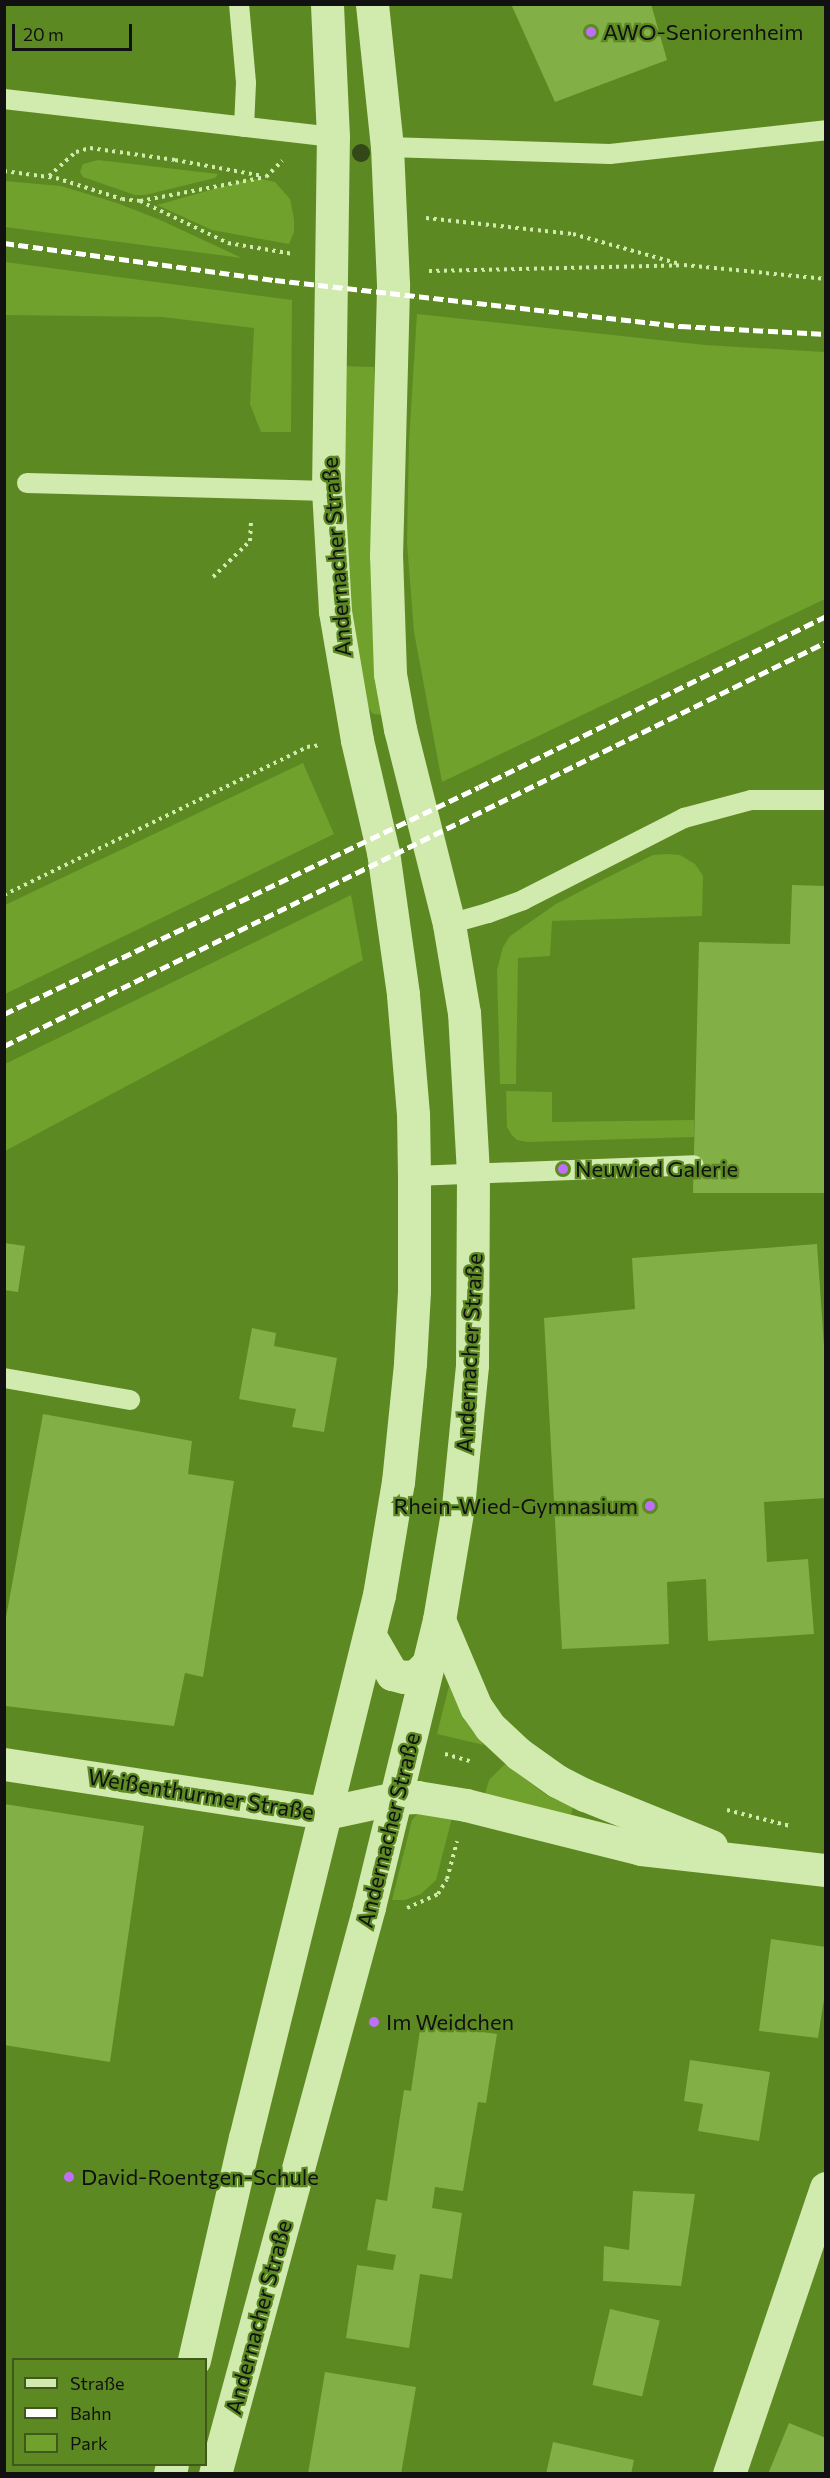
<!DOCTYPE html>
<html>
<head>
<meta charset="utf-8">
<style>
	body { margin:0 }
	#map { position:relative; width:830px; height:2478px; overflow:hidden; background:#5c8922; font-family:Commissioner,sans-serif }
	div>[style] { position:absolute }
	[style*='--x'] { left:calc(var(--x)*1px); top:calc(var(--y)*1px); width:calc(var(--w)*1px); rotate:calc(var(--a)*1deg) }
	.green>* { inset:0; background:#6fa12c }
	.building>* { inset:0; background:#82af46; transform-origin:0 0 }
	.path>* { height:4px; margin-top:-2px; transform-origin:0; background:repeating-linear-gradient(90deg,#d1eaad 0 3px,transparent 0 7.5px) }
	.service>* { height:20px; margin:-10px; padding:0 10px; transform-origin:10px; border-radius:10px; background:#d1eaad }
	.minor>* { height:33px; margin:-16.5px; padding:0 16.5px; transform-origin:16.5px; border-radius:16.5px; background:#d1eaad }
	.tertiary>* { height:33px; margin:-16.5px; padding:0 16.5px; transform-origin:16.5px; border-radius:16.5px; background:#d1eaad }
	.rail>* { height:4.5px; margin-top:-2.25px; transform-origin:0; background:repeating-linear-gradient(90deg,#fff 0 10px,transparent 0 14.5px) }
	.trees>* { width:18px; height:18px; margin:-9px; border-radius:50%; background:#334719 }
	.dots>* { width:16px; height:16px; translate:-50% -50%; box-sizing:border-box; border:3px solid #5c8922; border-radius:50% }
	span { translate:-50% -50%; white-space:nowrap; text-align:center; line-height:1.15; -webkit-text-stroke:4.5px #5c8922; paint-order:stroke }
	.poi-label { font-size:22px; color:#111 }
	.left { translate:0 -50%; text-align:left }
	.right { translate:-100% -50%; text-align:right }
	.street-label { font-size:22px; color:#111 }
	.frame { position:absolute; inset:0; border:6px solid #111; pointer-events:none }
	.legend { position:absolute; left:12px; top:2358px; width:195px; height:108px; box-sizing:border-box; background:#5c8922; border:2px solid #3e591b; margin:0; padding:8px 10px; list-style:none; font-size:18px; color:#111 }
	.legend li { display:flex; align-items:center; gap:12px; height:30px }
	.legend b { width:30px; border:2px solid #3e591b }
	.scale { position:absolute; left:12px; top:24px; width:120px; height:27px; box-sizing:border-box; border:3px solid #111; border-top:0; padding-left:8px; font-size:18px; line-height:21px; white-space:nowrap; color:#111; -webkit-text-stroke:4px #5c8922; paint-order:stroke }
</style>
</head>
<body>
<div id="map">
	<div class="green">
		<i style="clip-path:polygon(98px 160px,218px 174px,215px 178px,145px 195px,135px 195px,83px 177px,80px 172px,83px 164px)"></i>
		<i style="clip-path:polygon(262px 179px,275px 182px,290px 199px,294px 219px,294px 232px,289px 244px,212px 230px,157px 205px,246px 180px)"></i>
		<i style="clip-path:polygon(4px 181px,61px 186px,117px 203px,158px 219px,242px 258px,5px 227px)"></i>
		<i style="clip-path:polygon(5px 262px,292px 300px,291px 432px,261px 432px,250px 404px,254px 328px,162px 317px,5px 315px)"></i>
		<i style="clip-path:polygon(417px 314px,705px 345px,825px 352px,825px 599px,442px 782px,414px 632px,407px 543px,409px 441px)"></i>
		<i style="clip-path:polygon(342px 366px,374px 367px,384px 715px,373px 714px,369px 709px,360px 675px,343px 550px)"></i>
		<i style="clip-path:polygon(303px 763px,334px 834px,5px 994px,5px 905px)"></i>
		<i style="clip-path:polygon(668px 854px,680px 855px,695px 864px,703px 876px,702px 916px,552px 921px,550px 956px,518px 958px,516px 1084px,500px 1084px,497px 970px,503px 947px,510px 936px,556px 904px,602px 880px,653px 855px)"></i>
		<i style="clip-path:polygon(351px 895px,363px 960px,5px 1151px,5px 1064px)"></i>
		<i style="clip-path:polygon(506px 1091px,552px 1092px,552px 1122px,694px 1120px,694px 1137px,528px 1142px,517px 1140px,511px 1134px,507px 1127px)"></i>
		<i style="clip-path:polygon(449px 1686px,458px 1706px,484px 1745px,437px 1734px)"></i>
		<i style="clip-path:polygon(505px 1764px,548px 1796px,573px 1807px,570px 1819px,484px 1798px,489px 1780px)"></i>
		<i style="clip-path:polygon(418px 1813px,453px 1814px,436px 1880px,421px 1894px,405px 1900px,392px 1900px,412px 1820px)"></i>
	</div>
	<div class="building">
		<i style="clip-path:polygon(511px 4px,651px 4px,667px 60px,555px 102px)"></i>
		<i style="clip-path:polygon(792px 885px,826px 886px,826px 1193px,693px 1193px,699px 942px,790px 944px)"></i>
		<i style="clip-path:polygon(4px 1243px,25px 1246px,18px 1292px,4px 1290px)"></i>
		<i style="clip-path:polygon(817px 1244px,826px 1375px,826px 1498px,764px 1502px,767px 1562px,808px 1559px,814px 1634px,708px 1641px,706px 1579px,667px 1582px,669px 1644px,562px 1649px,544px 1318px,635px 1309px,632px 1258px)"></i>
		<i style="clip-path:polygon(252px 1328px,276px 1333px,274px 1346px,337px 1358px,324px 1432px,292px 1427px,296px 1409px,239px 1399px)"></i>
		<i style="clip-path:polygon(43px 1414px,192px 1441px,188px 1474px,234px 1481px,203px 1677px,185px 1673px,174px 1726px,5px 1706px,5px 1623px)"></i>
		<i style="clip-path:polygon(4px 1804px,144px 1826px,110px 2062px,4px 2045px)"></i>
		<i style="clip-path:polygon(771px 1939px,826px 1947px,826px 1986px,818px 2038px,759px 2031px)"></i>
		<i style="clip-path:polygon(421px 2023px,497px 2034px,486px 2103px,478px 2102px,463px 2191px,435px 2187px,432px 2208px,462px 2213px,452px 2279px,420px 2274px,409px 2348px,346px 2338px,357px 2265px,393px 2270px,396px 2255px,367px 2250px,376px 2199px,387px 2201px,404px 2090px,411px 2091px)"></i>
		<i style="clip-path:polygon(690px 2060px,770px 2072px,759px 2141px,698px 2131px,703px 2104px,684px 2101px)"></i>
		<i style="clip-path:polygon(633px 2191px,695px 2194px,681px 2286px,603px 2281px,604px 2246px,629px 2250px)"></i>
		<i style="left:610px;top:2309px;width:51px;height:78px;rotate:13deg"></i>
		<i style="clip-path:polygon(325px 2372px,416px 2387px,401px 2474px,308px 2474px)"></i>
		<i style="clip-path:polygon(789px 2423px,826px 2438px,826px 2474px,768px 2474px)"></i>
		<i style="clip-path:polygon(553px 2442px,634px 2460px,631px 2474px,546px 2474px)"></i>
	</div>
	<div class="path">
		<i style="--x:4;--y:171;--w:52;--a:7.7"></i>
		<i style="--x:56;--y:178;--w:69;--a:17.7"></i>
		<i style="--x:122;--y:199;--w:18;--a:6"></i>
		<i style="--x:140;--y:201;--w:128;--a:-10.8"></i>
		<i style="--x:266;--y:177;--w:23;--a:-45"></i>
		<i style="--x:49;--y:176;--w:36;--a:-42"></i>
		<i style="--x:76;--y:152;--w:15;--a:-16"></i>
		<i style="--x:90;--y:148;--w:86;--a:8"></i>
		<i style="--x:175;--y:160;--w:89;--a:10.3"></i>
		<i style="--x:140;--y:201;--w:98;--a:25.5"></i>
		<i style="--x:228;--y:243;--w:66;--a:9.6"></i>
		<i style="--x:426;--y:218;--w:148;--a:6.2"></i>
		<i style="--x:573;--y:234;--w:111;--a:15.7"></i>
		<i style="--x:429;--y:271;--w:255;--a:-1.3"></i>
		<i style="--x:684;--y:265;--w:143;--a:5.6"></i>
		<i style="--x:213;--y:577;--w:52;--a:-44.2"></i>
		<i style="--x:250;--y:541;--w:22;--a:-87"></i>
		<i style="--x:4;--y:895;--w:337;--a:-26"></i>
		<i style="--x:307;--y:747;--w:14;--a:-8"></i>
		<i style="--x:445;--y:1754;--w:26;--a:16"></i>
		<i style="--x:727;--y:1810;--w:65;--a:14.3"></i>
		<i style="--x:407;--y:1908;--w:34;--a:-24"></i>
		<i style="--x:438;--y:1894;--w:17;--a:-59"></i>
		<i style="--x:447;--y:1879;--w:39;--a:-75"></i>
	</div>
	<div class="service">
		<i style="--x:239;--y:4;--w:79;--a:84.9"></i>
		<i style="--x:246;--y:83;--w:44;--a:92.6"></i>
		<i style="--x:4;--y:99;--w:331;--a:6.6"></i>
		<i style="--x:387;--y:147;--w:223;--a:1.8"></i>
		<i style="--x:610;--y:154;--w:217;--a:-6.3"></i>
		<i style="--x:27;--y:483;--w:301;--a:1.5"></i>
		<i style="--x:449;--y:924;--w:41;--a:-15.8"></i>
		<i style="--x:488;--y:913;--w:37;--a:-20"></i>
		<i style="--x:523;--y:900;--w:181;--a:-27"></i>
		<i style="--x:684;--y:818;--w:69;--a:-15"></i>
		<i style="--x:751;--y:800;--w:75;--a:0"></i>
		<i style="--x:414;--y:1176;--w:280;--a:-2.2"></i>
		<i style="--x:4;--y:1378;--w:128;--a:9.9"></i>
	</div>
	<div class="minor">
		<i style="--x:370;--y:1636;--w:44;--a:59.9"></i>
		<i style="--x:392;--y:1674;--w:12;--a:14"></i>
		<i style="--x:404;--y:1677;--w:12;--a:-5"></i>
		<i style="--x:416;--y:1676;--w:17;--a:-45"></i>
		<i style="--x:4;--y:1764;--w:326;--a:8.7"></i>
		<i style="--x:729;--y:2474;--w:302;--a:-71.3"></i>
	</div>
	<div class="tertiary">
		<i style="--x:439;--y:1620;--w:95;--a:67"></i>
		<i style="--x:476;--y:1707;--w:24;--a:55"></i>
		<i style="--x:490;--y:1727;--w:40;--a:43"></i>
		<i style="--x:519;--y:1754;--w:47;--a:35.4"></i>
		<i style="--x:557;--y:1781;--w:31;--a:27"></i>
		<i style="--x:585;--y:1795;--w:136;--a:22"></i>
		<i style="--x:326;--y:1813;--w:72;--a:-12.1"></i>
		<i style="--x:396;--y:1798;--w:21;--a:-3"></i>
		<i style="--x:417;--y:1797;--w:50;--a:9.3"></i>
		<i style="--x:466;--y:1805;--w:180;--a:14.1"></i>
		<i style="--x:641;--y:1849;--w:186;--a:6.5"></i>
		<i style="--x:194;--y:2360;--w:228;--a:-77.1"></i>
		<i style="--x:245;--y:2138;--w:559;--a:-76.14"></i>
		<i style="--x:379;--y:1595;--w:115;--a:-80.5"></i>
		<i style="--x:398;--y:1482;--w:120;--a:-84.2"></i>
		<i style="--x:410;--y:1363;--w:72;--a:-86.8"></i>
		<i style="--x:414;--y:1291;--w:115;--a:-90"></i>
		<i style="--x:414;--y:1176;--w:62;--a:-90.9"></i>
		<i style="--x:413;--y:1114;--w:120;--a:-94.8"></i>
		<i style="--x:403;--y:994;--w:143;--a:-98"></i>
		<i style="--x:383;--y:852;--w:115;--a:-103.1"></i>
		<i style="--x:357;--y:740;--w:131;--a:-99.7"></i>
		<i style="--x:335;--y:611;--w:120;--a:-93.3"></i>
		<i style="--x:328;--y:491;--w:354;--a:-89.2"></i>
		<i style="--x:333;--y:137;--w:133;--a:-92.6"></i>
		<i style="--x:170;--y:2474;--w:10;--a:-79"></i>
		<i style="--x:215;--y:2474;--w:588;--a:-74.8"></i>
		<i style="--x:369;--y:1907;--w:295;--a:-76.3"></i>
		<i style="--x:439;--y:1620;--w:116;--a:-80.5"></i>
		<i style="--x:458;--y:1506;--w:142;--a:-84.3"></i>
		<i style="--x:472;--y:1365;--w:192;--a:-89.7"></i>
		<i style="--x:473;--y:1173;--w:160;--a:-93.2"></i>
		<i style="--x:464;--y:1013;--w:90;--a:-99.6"></i>
		<i style="--x:449;--y:924;--w:201;--a:-104.1"></i>
		<i style="--x:400;--y:729;--w:56;--a:-100.3"></i>
		<i style="--x:390;--y:674;--w:118;--a:-91.9"></i>
		<i style="--x:386;--y:556;--w:272;--a:-88.5"></i>
		<i style="--x:393;--y:284;--w:137;--a:-92.5"></i>
		<i style="--x:387;--y:147;--w:144;--a:-96"></i>
	</div>
	<div class="rail">
		<i style="--x:4;--y:243;--w:274;--a:7.8"></i>
		<i style="--x:275;--y:280;--w:409;--a:6.5"></i>
		<i style="--x:681;--y:326;--w:145;--a:3.2"></i>
		<i style="--x:4;--y:1014;--w:526;--a:-25.54"></i>
		<i style="--x:479;--y:787;--w:387;--a:-26.2"></i>
		<i style="--x:4;--y:1046;--w:916;--a:-26.17"></i>
	</div>
	<div class="trees">
		<i style="left:361px;top:153px"></i>
	</div>
	<div class="dots">
		<i style="left:591px;top:32px;background:#be6ff6"></i>
		<i style="left:563px;top:1169px;background:#be6ff6"></i>
		<i style="left:650px;top:1506px;background:#be6ff6"></i>
		<i style="left:374px;top:2022px;background:#be6ff6"></i>
		<i style="left:69px;top:2177px;background:#be6ff6"></i>
	</div>
	<div class="poi-label">
		<span class="left" style="left:603px;top:32px">AWO-Seniorenheim</span>
		<span class="left" style="left:575px;top:1169px">Neuwied Galerie</span>
		<span class="right" style="left:638px;top:1506px">Rhein-Wied-Gymnasium</span>
		<span class="left" style="left:386px;top:2022px">Im Weidchen</span>
		<span class="left" style="left:81px;top:2177px">David-Roentgen-Schule</span>
	</div>
	<div class="street-label">
		<span style="left:336px;top:557px;rotate:-94deg">Andernacher Straße</span>
		<span style="left:469px;top:1353px;rotate:-87deg">Andernacher Straße</span>
		<span style="left:201px;top:1794px;rotate:9deg">Weißenthurmer Straße</span>
		<span style="left:388px;top:1830px;rotate:-76deg">Andernacher Straße</span>
		<span style="left:258px;top:2317px;rotate:-75deg">Andernacher Straße</span>
	</div>
	<div class="frame"></div>
	<ul class="legend">
	<li><b style="height:8px;background:#d1eaad"></b>Straße</li>
	<li><b style="height:8px;background:#fff"></b>Bahn</li>
	<li><b style="height:16px;background:#6fa12c"></b>Park</li>
	</ul>
	<div class="scale">20 m</div>
</div>
</body>
</html>
